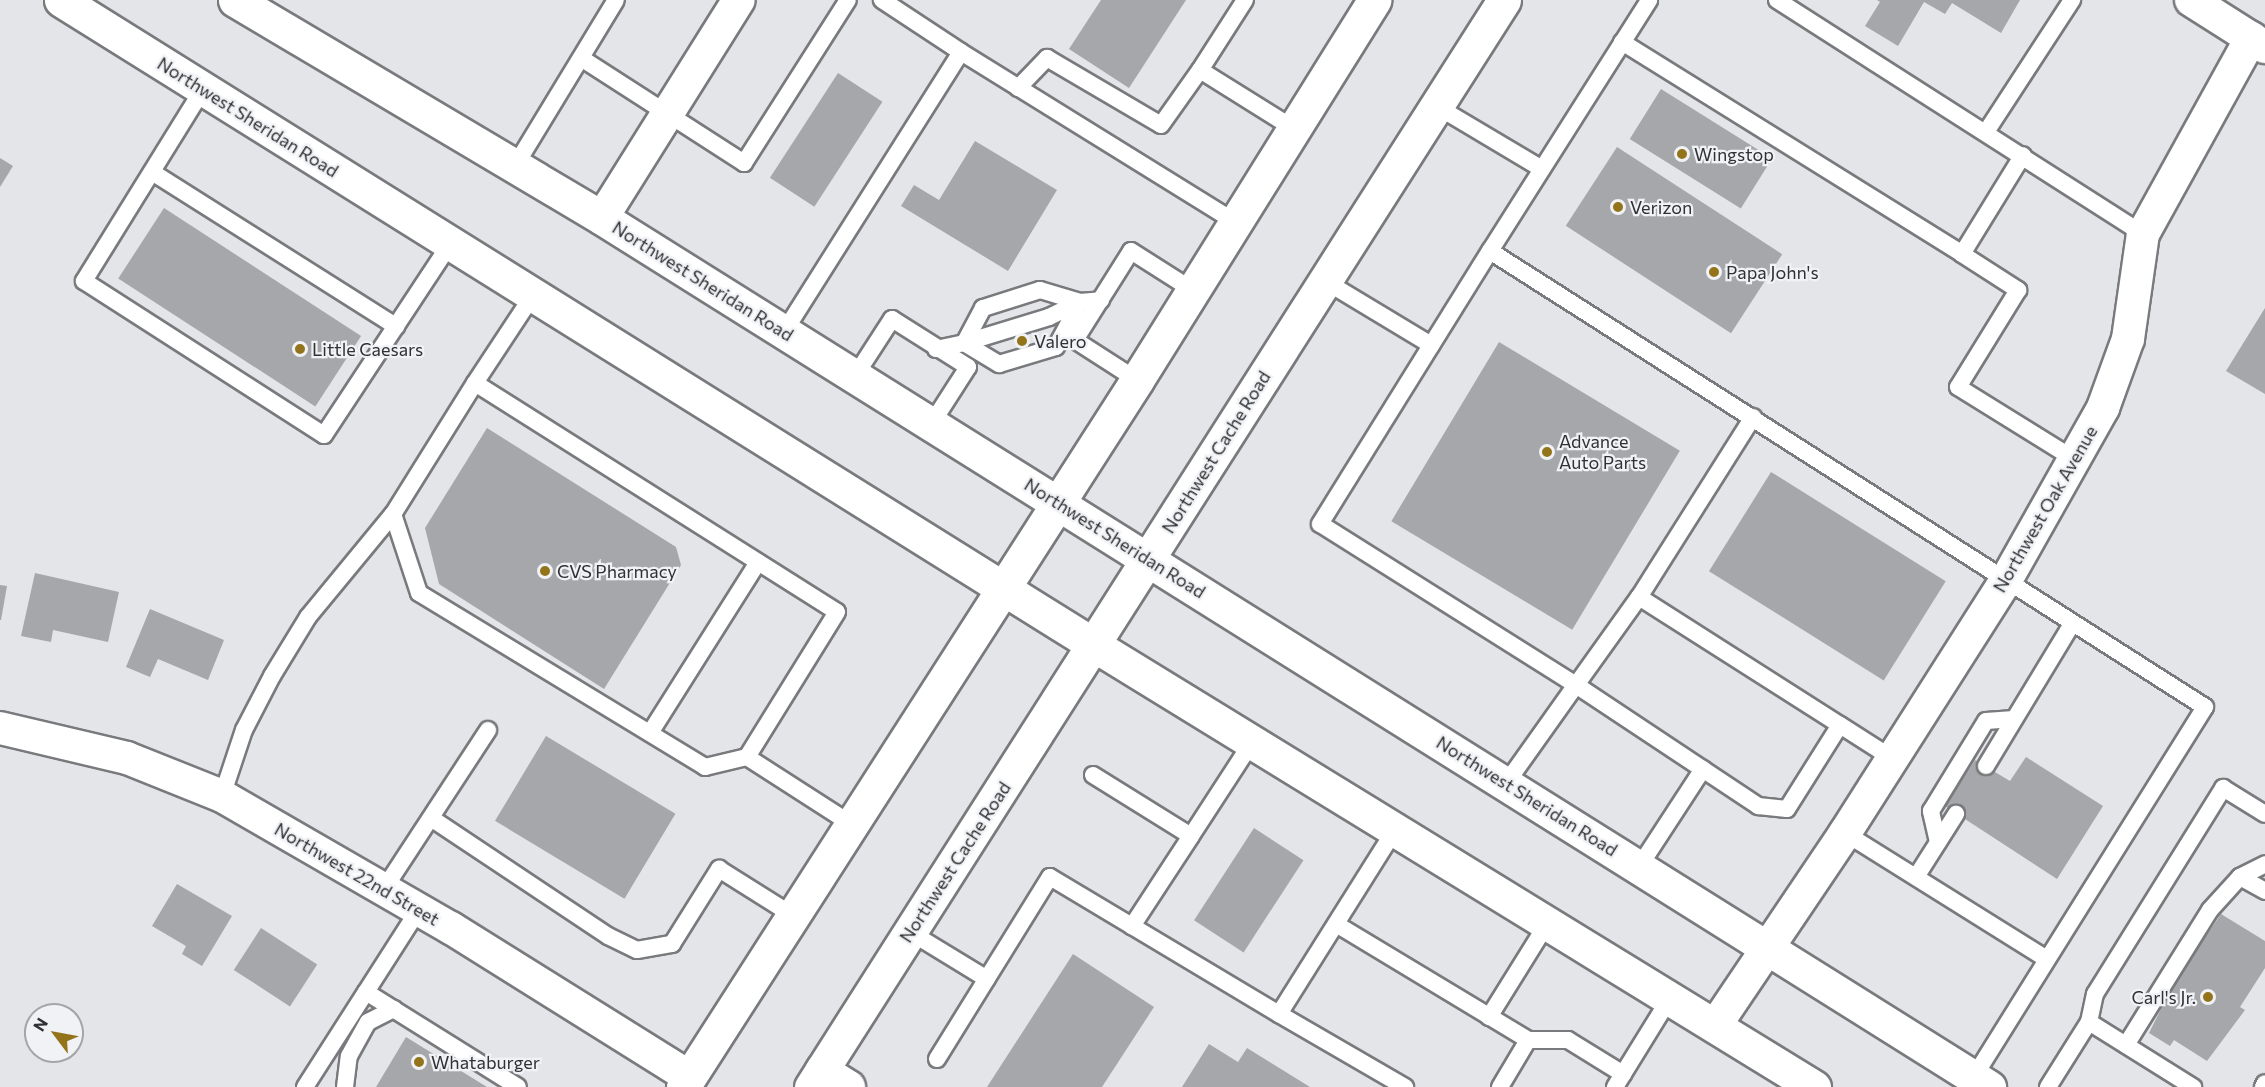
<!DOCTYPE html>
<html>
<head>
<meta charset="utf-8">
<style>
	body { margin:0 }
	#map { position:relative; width:2265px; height:1087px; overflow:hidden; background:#e3e5e8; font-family:Commissioner,sans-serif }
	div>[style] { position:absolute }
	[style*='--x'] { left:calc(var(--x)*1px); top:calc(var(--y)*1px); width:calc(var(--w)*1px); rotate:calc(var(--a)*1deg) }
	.building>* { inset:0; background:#a5a7aa; transform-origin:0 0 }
	.roads { filter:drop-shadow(2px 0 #797a7d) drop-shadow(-2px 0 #797a7d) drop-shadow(0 2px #797a7d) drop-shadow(0 -2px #797a7d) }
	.service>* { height:16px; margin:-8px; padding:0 8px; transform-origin:8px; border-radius:8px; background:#fff }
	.minor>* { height:32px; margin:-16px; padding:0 16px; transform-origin:16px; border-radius:16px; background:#fff }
	.primary>* { height:33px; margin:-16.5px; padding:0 16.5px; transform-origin:16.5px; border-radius:16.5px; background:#fff }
	.dots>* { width:16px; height:16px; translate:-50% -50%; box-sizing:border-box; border:3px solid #f0f2f5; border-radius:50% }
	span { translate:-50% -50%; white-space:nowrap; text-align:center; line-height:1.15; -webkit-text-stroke:4.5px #f0f2f5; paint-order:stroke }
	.street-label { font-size:18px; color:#303132 }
	.poi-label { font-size:18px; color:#303132 }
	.left { translate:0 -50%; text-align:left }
	.right { translate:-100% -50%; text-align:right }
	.north { position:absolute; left:24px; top:1003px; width:60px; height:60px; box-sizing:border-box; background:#f0f2f5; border:2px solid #a3a5a7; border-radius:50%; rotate:302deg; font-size:16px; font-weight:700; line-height:24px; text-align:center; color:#303132 }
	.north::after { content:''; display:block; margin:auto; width:21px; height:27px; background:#94741b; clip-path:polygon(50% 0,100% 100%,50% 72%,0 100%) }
</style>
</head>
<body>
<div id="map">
	<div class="building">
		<i style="clip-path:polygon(1101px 0,1186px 0,1129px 88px,1069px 49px)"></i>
		<i style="clip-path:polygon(1877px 0,2020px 0,2001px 33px,1952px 3px,1945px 14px,1924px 2px,1898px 46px,1865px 26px,1880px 2px)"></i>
		<i style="left:838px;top:73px;width:53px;height:125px;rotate:33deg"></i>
		<i style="left:1661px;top:89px;width:131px;height:59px;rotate:32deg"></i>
		<i style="clip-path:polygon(975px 141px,1057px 190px,1008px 271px,901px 206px,914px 185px,939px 200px)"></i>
		<i style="left:1617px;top:147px;width:197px;height:94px;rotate:33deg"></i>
		<i style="clip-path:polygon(0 158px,13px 166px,0 187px)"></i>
		<i style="left:164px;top:208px;width:235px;height:84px;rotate:33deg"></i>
		<i style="clip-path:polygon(2265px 308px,2265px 394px,2226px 371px)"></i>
		<i style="left:1499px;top:342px;width:211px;height:209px;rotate:31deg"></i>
		<i style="clip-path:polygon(487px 428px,676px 547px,681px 565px,604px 689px,439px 584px,425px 528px)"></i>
		<i style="left:1771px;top:472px;width:206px;height:117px;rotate:32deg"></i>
		<i style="clip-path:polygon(35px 573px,119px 592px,108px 642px,53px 630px,51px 642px,21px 636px)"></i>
		<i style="clip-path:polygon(0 585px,7px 586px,1px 620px,0 620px)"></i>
		<i style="clip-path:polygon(150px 609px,224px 640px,208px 680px,158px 659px,150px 677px,126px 667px)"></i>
		<i style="left:546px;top:736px;width:151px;height:99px;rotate:31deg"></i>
		<i style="clip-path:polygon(2026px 757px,2103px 806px,2057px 879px,1945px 806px,1975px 760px,2010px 781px)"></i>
		<i style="left:1254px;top:828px;width:59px;height:110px;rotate:33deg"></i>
		<i style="clip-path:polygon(177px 884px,232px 916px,202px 966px,182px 954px,186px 946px,152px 926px)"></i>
		<i style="clip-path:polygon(2221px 914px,2265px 941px,2265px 968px,2240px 1007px,2245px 1010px,2207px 1061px,2174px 1040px,2170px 1046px,2149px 1033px,2173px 985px)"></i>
		<i style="left:261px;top:928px;width:67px;height:50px;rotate:33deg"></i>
		<i style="clip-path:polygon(1073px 954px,1154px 1007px,1102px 1087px,987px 1087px)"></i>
		<i style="clip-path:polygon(406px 1037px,487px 1087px,376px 1087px)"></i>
		<i style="clip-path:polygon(1209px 1044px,1238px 1062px,1247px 1048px,1310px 1087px,1182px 1087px)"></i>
	</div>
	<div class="roads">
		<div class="service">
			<i style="--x:1245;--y:0;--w:83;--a:122.7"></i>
			<i style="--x:1200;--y:70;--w:113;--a:32"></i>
			<i style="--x:1777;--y:0;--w:434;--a:32.6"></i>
			<i style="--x:1622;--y:42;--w:401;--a:31.9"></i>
			<i style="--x:1962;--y:254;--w:116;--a:-58.4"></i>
			<i style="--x:961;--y:52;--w:325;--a:31.8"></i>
			<i style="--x:581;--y:58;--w:194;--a:32.8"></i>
			<i style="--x:744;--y:163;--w:193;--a:-57.5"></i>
			<i style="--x:1018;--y:88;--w:42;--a:-46"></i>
			<i style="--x:1047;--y:58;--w:132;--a:30.4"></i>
			<i style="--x:1161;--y:125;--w:67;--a:-54.7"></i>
			<i style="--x:203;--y:89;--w:226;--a:121.8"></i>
			<i style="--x:84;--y:281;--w:285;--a:32.7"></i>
			<i style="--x:324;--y:435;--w:229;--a:-56.6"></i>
			<i style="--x:1438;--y:107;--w:121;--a:30.8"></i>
			<i style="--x:1986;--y:132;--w:158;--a:-56.9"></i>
			<i style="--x:515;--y:166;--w:194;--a:-58.7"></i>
			<i style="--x:152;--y:172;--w:289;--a:32.3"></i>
			<i style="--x:1490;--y:251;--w:297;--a:-57.6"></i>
			<i style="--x:1962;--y:254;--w:67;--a:32.7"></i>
			<i style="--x:2018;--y:290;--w:114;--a:121.7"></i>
			<i style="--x:1958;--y:387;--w:137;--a:31.8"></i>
			<i style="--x:1325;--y:281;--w:124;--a:31.1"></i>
			<i style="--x:533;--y:295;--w:105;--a:123.4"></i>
			<i style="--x:475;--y:383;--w:428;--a:32.3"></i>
			<i style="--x:837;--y:612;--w:171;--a:121.8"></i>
			<i style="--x:747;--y:757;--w:122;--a:32.7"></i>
			<i style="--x:784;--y:332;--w:331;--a:-57.7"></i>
			<i style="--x:961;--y:52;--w:95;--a:-146.6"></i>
			<i style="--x:936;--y:349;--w:29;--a:-12"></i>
			<i style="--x:964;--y:343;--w:41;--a:31"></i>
			<i style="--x:999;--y:364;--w:59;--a:-16.6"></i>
			<i style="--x:1056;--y:347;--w:51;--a:-61.9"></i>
			<i style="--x:1080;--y:302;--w:42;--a:-163.3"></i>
			<i style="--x:1040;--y:290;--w:60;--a:162.5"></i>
			<i style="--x:983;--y:308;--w:40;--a:118"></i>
			<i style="--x:964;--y:343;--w:89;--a:-17"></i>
			<i style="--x:1049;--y:317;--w:34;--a:-26"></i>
			<i style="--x:1080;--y:302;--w:21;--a:-5"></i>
			<i style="--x:855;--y:376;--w:68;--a:-57"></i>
			<i style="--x:892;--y:319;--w:90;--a:32.3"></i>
			<i style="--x:968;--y:367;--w:67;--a:122.7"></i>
			<i style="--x:1137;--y:380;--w:74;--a:-147.2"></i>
			<i style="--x:1075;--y:340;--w:105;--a:-57.8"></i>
			<i style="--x:1131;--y:251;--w:75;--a:32.4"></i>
			<i style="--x:475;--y:383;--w:155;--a:122"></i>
			<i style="--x:393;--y:514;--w:83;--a:71.8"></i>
			<i style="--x:419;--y:593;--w:335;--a:31.3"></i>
			<i style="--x:705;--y:767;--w:43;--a:-13.4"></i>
			<i style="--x:1753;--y:417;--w:213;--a:122.3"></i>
			<i style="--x:1639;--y:597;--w:108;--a:125.6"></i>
			<i style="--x:1576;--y:685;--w:219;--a:33.6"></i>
			<i style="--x:1758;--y:806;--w:29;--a:6"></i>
			<i style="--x:1787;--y:809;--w:99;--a:-57.8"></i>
			<i style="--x:1840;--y:725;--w:59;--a:32.6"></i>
			<i style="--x:1639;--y:597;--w:238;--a:32.5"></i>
			<i style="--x:650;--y:733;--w:202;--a:-57.7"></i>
			<i style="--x:1986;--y:766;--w:166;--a:-58.8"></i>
			<i style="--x:1093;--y:775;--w:115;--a:31.9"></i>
			<i style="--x:1191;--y:836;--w:108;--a:123.2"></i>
			<i style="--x:1507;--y:782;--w:119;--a:-54.6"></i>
			<i style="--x:1576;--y:685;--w:302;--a:-147.8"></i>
			<i style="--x:1320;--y:524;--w:322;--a:-58.1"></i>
			<i style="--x:1490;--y:251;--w:848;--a:32.53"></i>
			<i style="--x:2205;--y:707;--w:436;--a:122"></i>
			<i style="--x:222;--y:796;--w:70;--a:-71.6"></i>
			<i style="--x:244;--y:730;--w:61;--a:-62.6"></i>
			<i style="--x:272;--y:676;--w:69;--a:-58.6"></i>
			<i style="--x:308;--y:617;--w:134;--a:-50.5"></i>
			<i style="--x:431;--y:818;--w:213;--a:33.7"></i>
			<i style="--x:608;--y:936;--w:32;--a:26"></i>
			<i style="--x:637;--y:950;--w:36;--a:-10"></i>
			<i style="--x:672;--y:944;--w:89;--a:-57.9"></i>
			<i style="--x:719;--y:869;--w:86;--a:32.2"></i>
			<i style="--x:1845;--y:833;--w:238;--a:32"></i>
			<i style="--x:1191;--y:836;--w:112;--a:-57"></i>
			<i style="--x:1938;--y:842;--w:32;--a:-103"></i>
			<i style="--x:1931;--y:811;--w:105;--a:-58.6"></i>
			<i style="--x:1986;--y:721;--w:28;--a:-4"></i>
			<i style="--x:1639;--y:867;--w:117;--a:-56.9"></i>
			<i style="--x:1916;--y:877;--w:75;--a:-57.6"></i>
			<i style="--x:2240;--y:877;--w:29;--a:29"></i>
			<i style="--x:384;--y:889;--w:190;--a:-56.8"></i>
			<i style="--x:1336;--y:924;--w:224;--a:31.1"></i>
			<i style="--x:1528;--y:1040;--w:40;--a:0"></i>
			<i style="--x:1568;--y:1040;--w:65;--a:31.7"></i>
			<i style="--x:910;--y:932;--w:90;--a:31.4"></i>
			<i style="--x:366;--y:992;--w:98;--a:-57.4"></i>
			<i style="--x:1279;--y:1014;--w:146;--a:30.1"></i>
			<i style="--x:1489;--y:1017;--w:110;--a:-58.1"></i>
			<i style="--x:2089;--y:1022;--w:123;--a:32"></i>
			<i style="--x:2126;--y:1045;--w:159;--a:-58.1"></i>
			<i style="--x:2210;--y:910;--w:45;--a:-47.7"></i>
			<i style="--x:2240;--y:877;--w:28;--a:-27"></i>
			<i style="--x:937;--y:1059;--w:214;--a:-58.2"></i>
			<i style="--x:1050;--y:877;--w:267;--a:30.9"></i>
			<i style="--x:1279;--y:1014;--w:218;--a:-57.8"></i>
			<i style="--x:305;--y:1087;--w:113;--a:-57.3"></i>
			<i style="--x:366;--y:992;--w:179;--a:32"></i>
			<i style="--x:345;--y:1087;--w:31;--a:-83"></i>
			<i style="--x:349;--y:1056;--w:39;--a:-61"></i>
			<i style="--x:368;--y:1022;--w:29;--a:-27"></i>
			<i style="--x:1500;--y:1087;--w:55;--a:-59.2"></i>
			<i style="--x:1615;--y:1087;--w:105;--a:-58.3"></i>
			<i style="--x:2048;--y:1087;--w:77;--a:-57.8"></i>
			<i style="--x:2089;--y:1022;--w:29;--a:-78"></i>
			<i style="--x:2095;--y:994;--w:243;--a:-58.1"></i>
			<i style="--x:2223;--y:788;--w:49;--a:31.8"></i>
			<i style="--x:2263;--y:1087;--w:4;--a:-63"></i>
		</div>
		<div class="minor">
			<i style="--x:2191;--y:0;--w:88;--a:32.4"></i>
			<i style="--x:602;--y:218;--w:257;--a:-57.9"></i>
			<i style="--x:0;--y:728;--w:130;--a:13.3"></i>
			<i style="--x:127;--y:758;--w:102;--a:21.8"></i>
			<i style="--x:222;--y:796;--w:264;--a:30"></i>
			<i style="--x:451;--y:928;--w:281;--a:32"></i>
			<i style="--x:1715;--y:1026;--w:233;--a:-56"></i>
			<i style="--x:1845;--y:833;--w:298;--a:-57.5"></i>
			<i style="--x:2005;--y:582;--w:200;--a:-60.6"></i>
			<i style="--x:2103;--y:408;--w:73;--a:-70.1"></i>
			<i style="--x:2128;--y:339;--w:106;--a:-81.9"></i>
			<i style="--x:2143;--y:234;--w:224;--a:-61.1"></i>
			<i style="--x:822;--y:1070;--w:32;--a:32"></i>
		</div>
		<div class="primary">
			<i style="--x:61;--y:0;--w:1218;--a:31.98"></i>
			<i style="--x:1094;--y:645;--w:845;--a:31.55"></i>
			<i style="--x:235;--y:0;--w:427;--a:30.7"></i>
			<i style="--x:602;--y:218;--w:1637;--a:32.07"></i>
			<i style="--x:683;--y:1087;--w:840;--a:-57.29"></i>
			<i style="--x:1137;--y:380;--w:448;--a:-58"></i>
			<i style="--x:811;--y:1087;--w:1289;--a:-57.48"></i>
		</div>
	</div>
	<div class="dots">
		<i style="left:1682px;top:154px;background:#94741b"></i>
		<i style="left:1618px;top:207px;background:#94741b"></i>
		<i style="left:1714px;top:272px;background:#94741b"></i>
		<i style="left:1022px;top:341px;background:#94741b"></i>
		<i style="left:300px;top:349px;background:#94741b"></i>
		<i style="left:1547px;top:452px;background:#94741b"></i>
		<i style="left:545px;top:571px;background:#94741b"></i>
		<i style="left:2208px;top:997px;background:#94741b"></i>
		<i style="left:419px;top:1062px;background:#94741b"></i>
	</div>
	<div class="street-label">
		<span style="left:248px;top:117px;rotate:32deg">Northwest Sheridan Road</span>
		<span style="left:703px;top:281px;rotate:32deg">Northwest Sheridan Road</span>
		<span style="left:1216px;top:452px;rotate:-58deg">Northwest Cache Road</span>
		<span style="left:2045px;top:509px;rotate:-60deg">Northwest Oak Avenue</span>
		<span style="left:1115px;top:538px;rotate:32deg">Northwest Sheridan Road</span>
		<span style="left:1527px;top:796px;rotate:32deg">Northwest Sheridan Road</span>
		<span style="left:955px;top:862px;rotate:-57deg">Northwest Cache Road</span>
		<span style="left:357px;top:874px;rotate:30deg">Northwest 22nd Street</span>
	</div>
	<div class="poi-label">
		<span class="left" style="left:1694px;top:154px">Wingstop</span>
		<span class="left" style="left:1630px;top:207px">Verizon</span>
		<span class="left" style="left:1726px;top:272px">Papa John's</span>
		<span class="left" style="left:1034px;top:341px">Valero</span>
		<span class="left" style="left:312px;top:349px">Little Caesars</span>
		<span class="left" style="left:1559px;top:452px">Advance<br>Auto Parts</span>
		<span class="left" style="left:557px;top:571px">CVS Pharmacy</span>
		<span class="right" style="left:2196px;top:997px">Carl's Jr.</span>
		<span class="left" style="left:431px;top:1062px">Whataburger</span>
	</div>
	<div class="north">N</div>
</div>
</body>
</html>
